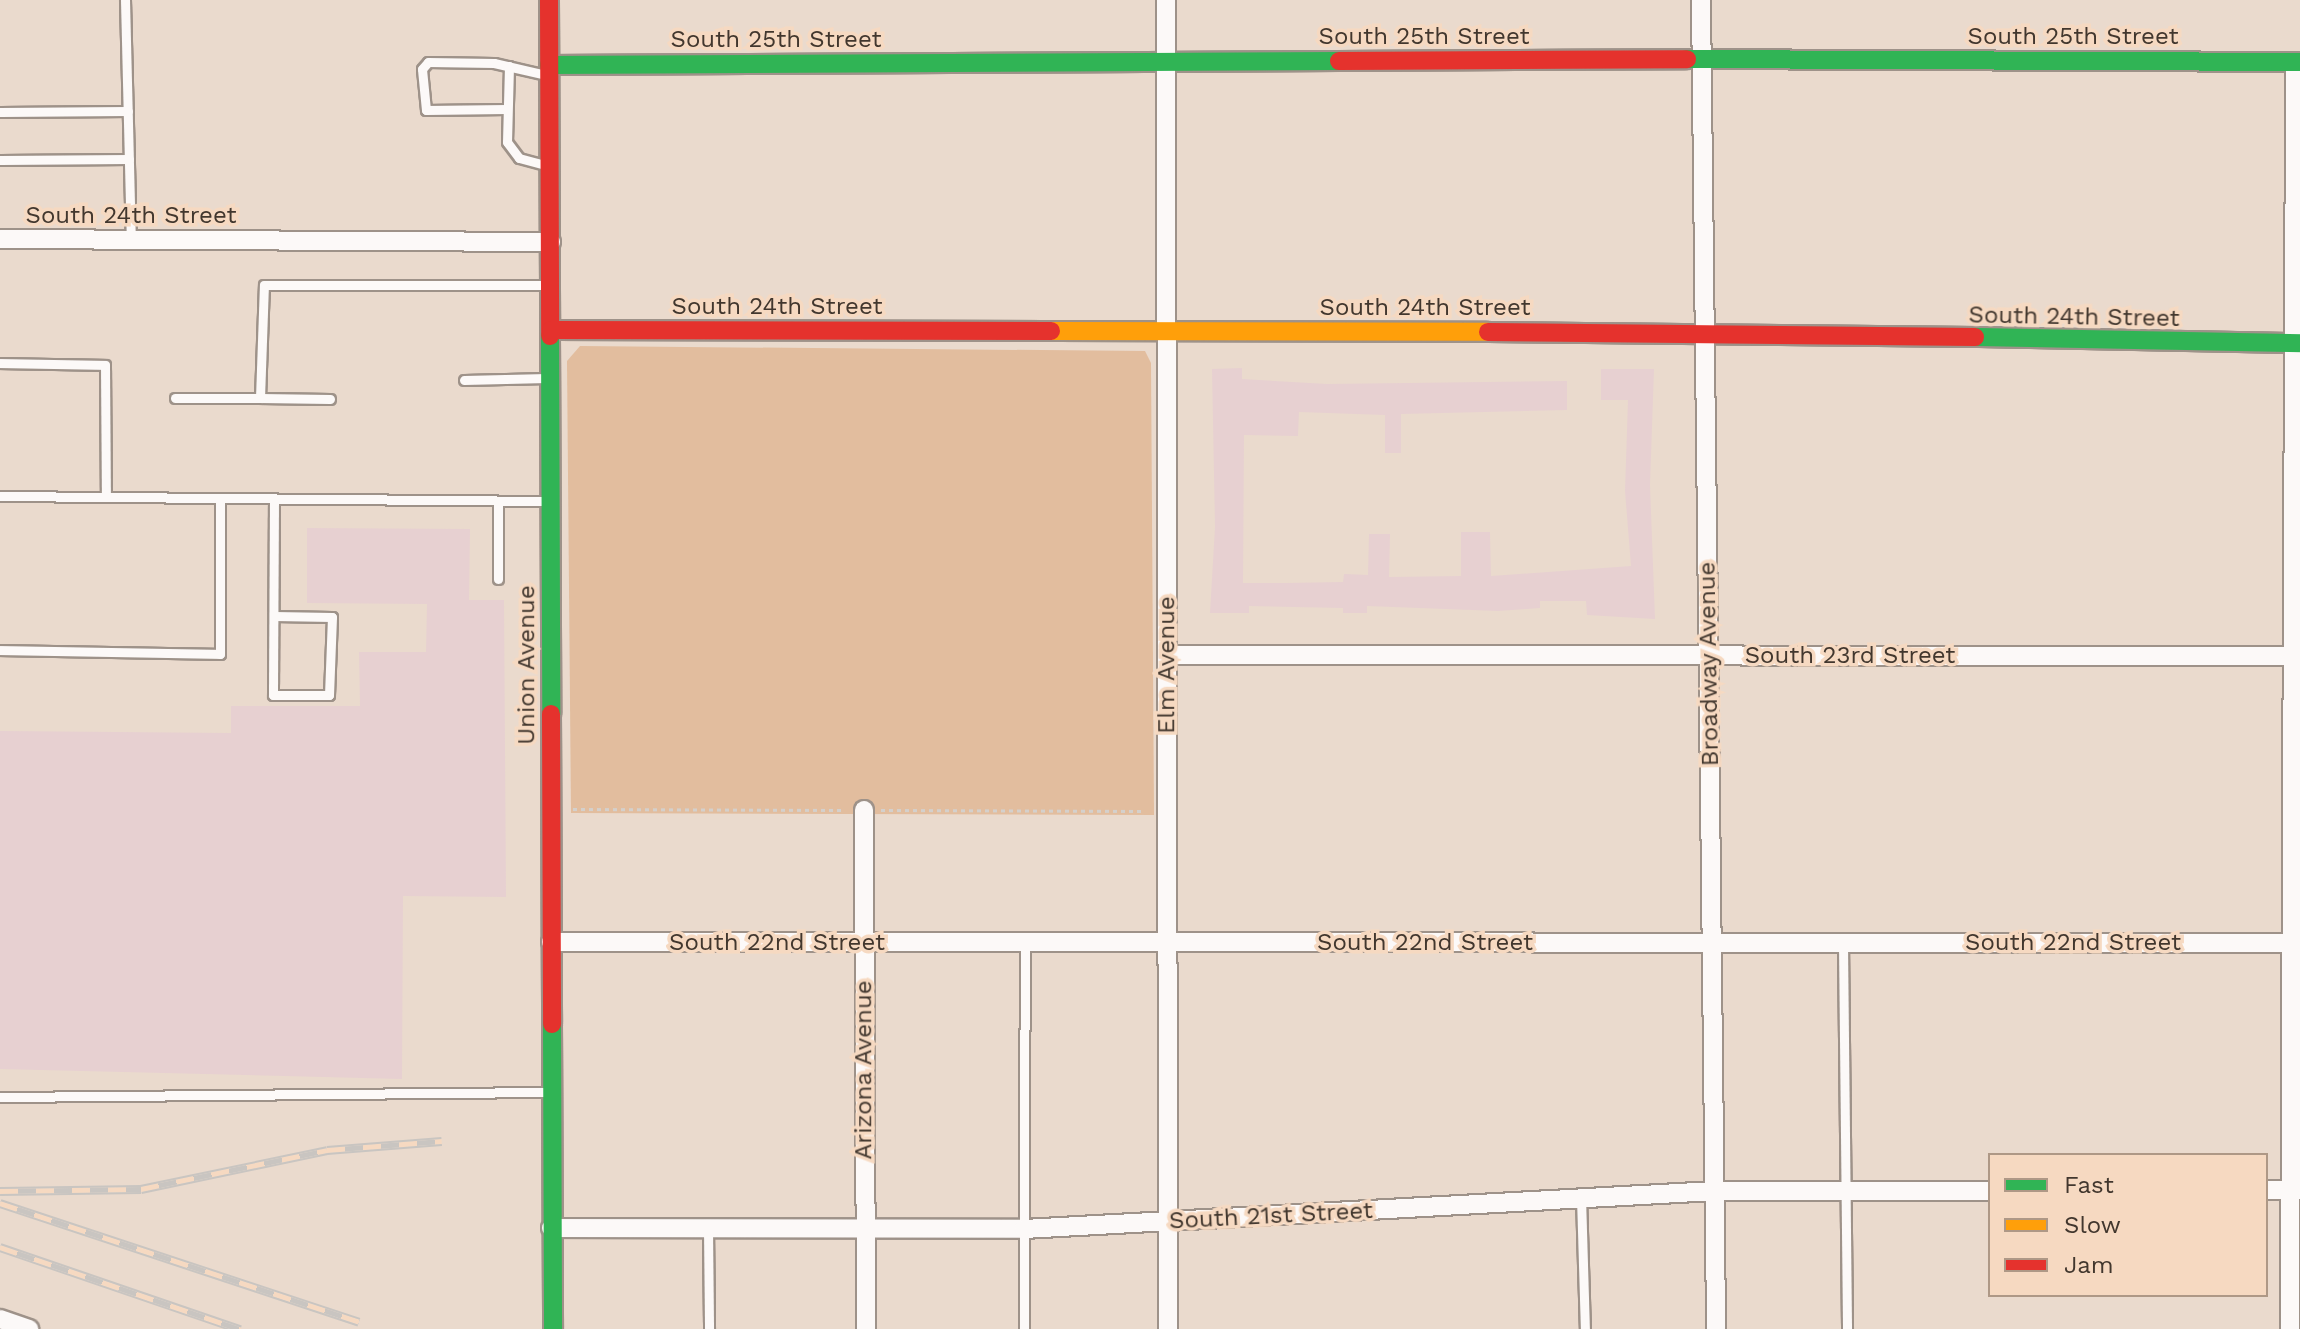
<!DOCTYPE html>
<html>
<head>
<meta charset="utf-8">
<style>
	body { margin:0 }
	#map { position:relative; width:2300px; height:1329px; overflow:hidden; background:#eadacd; font-family:"Work Sans",sans-serif }
	div>[style] { position:absolute }
	[style*='--x'] { left:calc(var(--x)*1px); top:calc(var(--y)*1px); width:calc(var(--w)*1px); rotate:calc(var(--a)*1deg) }
	.green>* { inset:0; background:#e2bd9e }
	.building>* { inset:0; background:#e7d0d1 }
	.path>* { height:3px; margin-top:-1.5px; transform-origin:0; background:repeating-linear-gradient(90deg,#d4d0cc 0 4px,transparent 0 8px) }
	.roads { filter:drop-shadow(2px 0 #9e9289) drop-shadow(-2px 0 #9e9289) drop-shadow(0 2px #9e9289) drop-shadow(0 -2px #9e9289) }
	.lane>* { height:9px; margin:-4.5px; padding:0 4.5px; transform-origin:4.5px; border-radius:4.5px; background:#fcf9f8 }
	.street>* { height:18px; margin:-9px; padding:0 9px; transform-origin:9px; border-radius:9px; background:#fcf9f8 }
	.fast>* { height:18px; margin:-9px; padding:0 9px; transform-origin:9px; border-radius:9px; background:#30b455 }
	.slow>* { height:18px; margin:-9px; padding:0 9px; transform-origin:9px; border-radius:9px; background:#ff9f0a }
	.jam>* { height:18px; margin:-9px; padding:0 9px; transform-origin:9px; border-radius:9px; background:#e5322d }
	.rail>* { height:9px; margin-top:-4.5px; transform-origin:0; background:repeating-linear-gradient(90deg,#f6d9c1 0 18px,#c9c5c1 0 36px); box-sizing:border-box; border-block:2px solid #c9c5c1 }
	span { translate:-50% -50%; white-space:nowrap; text-align:center; line-height:1.15; -webkit-text-stroke:7px #f6d9c1; paint-order:stroke }
	.street-label { font-size:24px; color:#42372e }
	.legend { position:absolute; left:1988px; top:1153px; width:280px; height:144px; box-sizing:border-box; background:#f6d9c1; border:2px solid #ae9886; margin:0; padding:10px 14px; list-style:none; font-size:24px; color:#42372e }
	.legend li { display:flex; align-items:center; gap:16px; height:40px }
	.legend b { width:40px; border:2px solid #ae9886 }
</style>
</head>
<body>
<div id="map">
	<div class="green">
		<i style="clip-path:polygon(580px 346px,1145px 351px,1151px 363px,1154px 815px,571px 813px,567px 361px)"></i>
	</div>
	<div class="building">
		<i style="clip-path:polygon(1242px 368px,1242px 379px,1327px 384px,1567px 381px,1567px 410px,1401px 414px,1401px 453px,1385px 453px,1385px 415px,1299px 412px,1298px 436px,1244px 435px,1243px 583px,1286px 583px,1343px 582px,1344px 574px,1368px 575px,1369px 534px,1390px 534px,1389px 577px,1461px 576px,1461px 532px,1490px 532px,1491px 576px,1631px 566px,1625px 491px,1628px 400px,1601px 400px,1601px 369px,1654px 369px,1650px 485px,1655px 619px,1587px 615px,1586px 601px,1540px 601px,1540px 608px,1498px 611px,1367px 606px,1367px 613px,1343px 613px,1343px 608px,1249px 606px,1249px 613px,1210px 613px,1215px 527px,1212px 369px)"></i>
		<i style="clip-path:polygon(307px 528px,470px 529px,469px 600px,504px 600px,506px 897px,403px 896px,402px 1079px,0 1069px,0 731px,231px 733px,231px 706px,360px 706px,359px 652px,426px 652px,427px 604px,307px 603px)"></i>
	</div>
	<div class="path">
		<i style="--x:573;--y:809;--w:272;--a:0.2"></i>
		<i style="--x:881;--y:810;--w:263;--a:0.2"></i>
	</div>
	<div class="roads">
		<div class="lane">
			<i style="--x:125;--y:0;--w:240;--a:88.6"></i>
			<i style="--x:509;--y:66;--w:76;--a:91.5"></i>
			<i style="--x:507;--y:142;--w:20;--a:53"></i>
			<i style="--x:519;--y:158;--w:27;--a:15"></i>
			<i style="--x:507;--y:109;--w:81;--a:179.3"></i>
			<i style="--x:426;--y:110;--w:41;--a:-95.6"></i>
			<i style="--x:422;--y:69;--w:9;--a:-49"></i>
			<i style="--x:428;--y:62;--w:66;--a:0.9"></i>
			<i style="--x:494;--y:63;--w:53;--a:13"></i>
			<i style="--x:0;--y:112;--w:128;--a:-0.4"></i>
			<i style="--x:0;--y:160;--w:129;--a:-0.4"></i>
			<i style="--x:0;--y:363;--w:105;--a:1.1"></i>
			<i style="--x:105;--y:365;--w:132;--a:89.6"></i>
			<i style="--x:464;--y:380;--w:83;--a:-1.4"></i>
			<i style="--x:175;--y:398;--w:85;--a:0"></i>
			<i style="--x:330;--y:399;--w:70;--a:-179.2"></i>
			<i style="--x:260;--y:398;--w:113;--a:-88"></i>
			<i style="--x:264;--y:285;--w:283;--a:0"></i>
			<i style="--x:0;--y:496;--w:547;--a:0.52"></i>
			<i style="--x:274;--y:499;--w:196;--a:90.3"></i>
			<i style="--x:273;--y:695;--w:56;--a:0"></i>
			<i style="--x:329;--y:695;--w:78;--a:-87.8"></i>
			<i style="--x:332;--y:617;--w:58;--a:-179"></i>
			<i style="--x:498;--y:501;--w:78;--a:90"></i>
			<i style="--x:0;--y:650;--w:220;--a:1"></i>
			<i style="--x:220;--y:654;--w:156;--a:-90"></i>
			<i style="--x:1843;--y:944;--w:385;--a:89.4"></i>
			<i style="--x:0;--y:1097;--w:548;--a:-0.52"></i>
			<i style="--x:1581;--y:1197;--w:132;--a:88.3"></i>
			<i style="--x:708;--y:1229;--w:100;--a:89.4"></i>
			<i style="--x:1024;--y:1329;--w:385;--a:-89.9"></i>
		</div>
		<div class="street">
			<i style="--x:1166;--y:0;--w:1329;--a:89.91"></i>
			<i style="--x:1701;--y:0;--w:1329;--a:89.35"></i>
			<i style="--x:0;--y:239;--w:551;--a:0.31"></i>
			<i style="--x:1167;--y:655;--w:1125;--a:0.05"></i>
			<i style="--x:864;--y:810;--w:519;--a:89.78"></i>
			<i style="--x:551;--y:942;--w:1749;--a:0.03"></i>
			<i style="--x:2266;--y:1190;--w:33;--a:0"></i>
			<i style="--x:551;--y:1228;--w:473;--a:0.1"></i>
			<i style="--x:1024;--y:1229;--w:691;--a:-3.15"></i>
			<i style="--x:1714;--y:1191;--w:276;--a:0"></i>
			<i style="--x:0;--y:1319;--w:31;--a:19"></i>
			<i style="--x:2290;--y:1329;--w:1267;--a:-89.77"></i>
		</div>
		<div class="fast">
			<i style="--x:1687;--y:59;--w:613;--a:0.28"></i>
			<i style="--x:549;--y:65;--w:790;--a:-0.29"></i>
			<i style="--x:550;--y:336;--w:378;--a:89.8"></i>
			<i style="--x:1975;--y:337;--w:325;--a:1.1"></i>
			<i style="--x:552;--y:1024;--w:305;--a:89.8"></i>
		</div>
		<div class="slow">
			<i style="--x:1051;--y:331;--w:437;--a:0.1"></i>
		</div>
		<div class="jam">
			<i style="--x:549;--y:0;--w:336;--a:89.8"></i>
			<i style="--x:1339;--y:61;--w:348;--a:-0.3"></i>
			<i style="--x:551;--y:330;--w:500;--a:0.11"></i>
			<i style="--x:1488;--y:332;--w:487;--a:0.6"></i>
			<i style="--x:551;--y:714;--w:310;--a:89.8"></i>
		</div>
	</div>
	<div class="rail">
		<i style="--x:0;--y:1191;--w:141;--a:-0.8"></i>
		<i style="--x:141;--y:1189;--w:190;--a:-11.8"></i>
		<i style="--x:327;--y:1150;--w:115;--a:-4.5"></i>
		<i style="--x:0;--y:1203;--w:378;--a:18.3"></i>
		<i style="--x:0;--y:1247;--w:254;--a:18.9"></i>
	</div>
	<div class="street-label">
		<span style="left:1424px;top:37px">South 25th Street</span>
		<span style="left:2073px;top:37px">South 25th Street</span>
		<span style="left:776px;top:40px">South 25th Street</span>
		<span style="left:131px;top:216px">South 24th Street</span>
		<span style="left:777px;top:307px">South 24th Street</span>
		<span style="left:1425px;top:308px">South 24th Street</span>
		<span style="left:2074px;top:317px;rotate:1deg">South 24th Street</span>
		<span style="left:1850px;top:656px">South 23rd Street</span>
		<span style="left:1709px;top:664px;rotate:-91deg">Broadway Avenue</span>
		<span style="left:527px;top:665px;rotate:-90deg">Union Avenue</span>
		<span style="left:1167px;top:665px;rotate:-90deg">Elm Avenue</span>
		<span style="left:777px;top:943px">South 22nd Street</span>
		<span style="left:1425px;top:943px">South 22nd Street</span>
		<span style="left:2073px;top:943px">South 22nd Street</span>
		<span style="left:864px;top:1070px;rotate:-90deg">Arizona Avenue</span>
		<span style="left:1271px;top:1216px;rotate:-3deg">South 21st Street</span>
	</div>
	<ul class="legend">
	<li><b style="height:10px;background:#30b455"></b>Fast</li>
	<li><b style="height:10px;background:#ff9f0a"></b>Slow</li>
	<li><b style="height:10px;background:#e5322d"></b>Jam</li>
	</ul>
</div>
</body>
</html>
